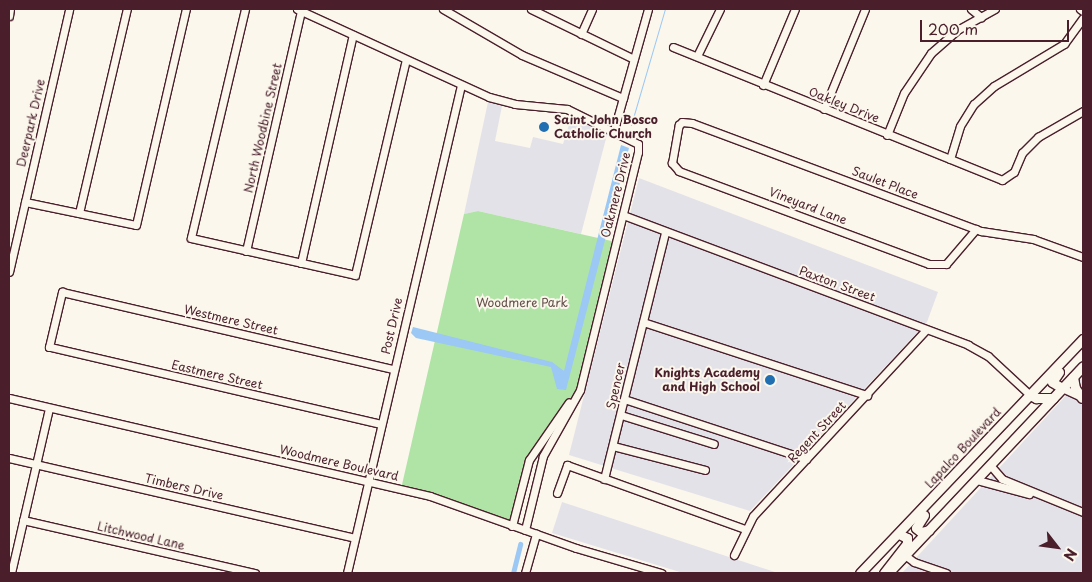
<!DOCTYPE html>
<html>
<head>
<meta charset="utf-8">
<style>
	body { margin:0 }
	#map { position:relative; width:1092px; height:582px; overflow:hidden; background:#fbf7ec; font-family:"Playpen Sans",sans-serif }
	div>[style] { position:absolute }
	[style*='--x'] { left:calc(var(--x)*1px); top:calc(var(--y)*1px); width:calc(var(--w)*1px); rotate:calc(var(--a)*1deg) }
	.built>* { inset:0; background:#e4e2e9 }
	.green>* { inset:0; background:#afe4a6 }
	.water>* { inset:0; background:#9bc8f5 }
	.stream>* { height:1px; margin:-0.5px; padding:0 0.5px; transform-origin:0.5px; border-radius:0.5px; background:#9bc8f5 }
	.canal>* { height:5px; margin:-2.5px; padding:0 2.5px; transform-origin:2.5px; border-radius:2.5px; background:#9bc8f5 }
	.roads { filter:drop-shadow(1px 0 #4a1f2b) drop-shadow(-1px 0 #4a1f2b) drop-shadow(0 1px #4a1f2b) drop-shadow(0 -1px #4a1f2b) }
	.minor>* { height:7px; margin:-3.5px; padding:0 3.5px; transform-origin:3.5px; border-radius:3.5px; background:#fbf7ec }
	.major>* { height:9px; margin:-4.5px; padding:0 4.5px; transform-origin:4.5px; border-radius:4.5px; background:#fbf7ec }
	.dots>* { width:14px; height:14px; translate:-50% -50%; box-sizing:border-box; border:2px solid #fbf7ec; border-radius:50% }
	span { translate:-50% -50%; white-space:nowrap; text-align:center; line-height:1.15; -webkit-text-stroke:4px #fbf7ec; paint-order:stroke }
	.street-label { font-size:12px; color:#4a1f2b }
	.poi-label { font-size:12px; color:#4a1f2b; font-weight:700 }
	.left { translate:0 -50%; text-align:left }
	.right { translate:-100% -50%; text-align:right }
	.park-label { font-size:12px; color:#63504a }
	.frame { position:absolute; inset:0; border:10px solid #4a1f2b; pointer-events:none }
	.north { position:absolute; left:1032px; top:522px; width:50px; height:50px; -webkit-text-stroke:4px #fbf7ec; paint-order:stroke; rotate:120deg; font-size:14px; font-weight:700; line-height:20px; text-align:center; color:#4a1f2b }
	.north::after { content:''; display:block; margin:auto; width:18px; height:22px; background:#4a1f2b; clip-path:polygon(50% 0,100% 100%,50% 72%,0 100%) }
	.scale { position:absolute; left:920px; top:20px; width:149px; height:22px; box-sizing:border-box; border:2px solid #4a1f2b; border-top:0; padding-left:6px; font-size:15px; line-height:18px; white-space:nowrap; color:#4a1f2b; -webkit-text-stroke:4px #fbf7ec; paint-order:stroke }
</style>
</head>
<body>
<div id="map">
	<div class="built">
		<i style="clip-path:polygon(488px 102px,502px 106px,495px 141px,530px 148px,533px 137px,563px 144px,572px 115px,608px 131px,581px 234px,478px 211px,464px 214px)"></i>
		<i style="clip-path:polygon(639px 178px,938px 292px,927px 322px,750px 511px,569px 455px)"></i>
		<i style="clip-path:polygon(1083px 377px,1083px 573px,902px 573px)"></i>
		<i style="clip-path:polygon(562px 502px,778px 573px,683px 573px,552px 533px)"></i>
	</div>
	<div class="green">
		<i style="clip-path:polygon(478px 211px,616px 242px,577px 389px,534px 450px,512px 526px,401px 489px,464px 214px)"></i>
	</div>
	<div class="water">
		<i style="clip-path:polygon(621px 145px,629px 148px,566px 390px,557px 389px,551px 367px,416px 338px,411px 333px,413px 327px,552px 362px,564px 371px)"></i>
	</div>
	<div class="stream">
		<i style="--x:631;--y:125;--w:121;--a:-73.7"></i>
	</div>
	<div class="canal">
		<i style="--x:513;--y:573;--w:30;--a:-76"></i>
	</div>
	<div class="roads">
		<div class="minor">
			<i style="--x:245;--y:9;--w:235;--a:103.3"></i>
			<i style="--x:191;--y:238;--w:168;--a:12.7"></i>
			<i style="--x:355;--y:275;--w:221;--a:-76.7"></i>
			<i style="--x:297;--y:9;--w:211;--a:24.6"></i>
			<i style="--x:489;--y:97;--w:27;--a:15"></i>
			<i style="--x:515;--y:104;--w:52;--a:5.5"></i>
			<i style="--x:567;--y:109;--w:79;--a:26.2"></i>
			<i style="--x:638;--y:144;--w:8;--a:90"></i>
			<i style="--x:638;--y:152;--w:245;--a:103.7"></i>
			<i style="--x:580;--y:390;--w:76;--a:119.3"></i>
			<i style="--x:543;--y:456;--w:76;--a:103.7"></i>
			<i style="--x:443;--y:9;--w:91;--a:30.2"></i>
			<i style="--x:522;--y:55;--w:110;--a:23.1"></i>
			<i style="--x:531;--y:9;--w:114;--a:25.9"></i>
			<i style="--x:971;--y:9;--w:13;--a:39"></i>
			<i style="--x:1080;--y:9;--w:4;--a:34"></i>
			<i style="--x:9;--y:16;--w:7;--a:-82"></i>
			<i style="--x:581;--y:34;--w:27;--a:-66"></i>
			<i style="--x:673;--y:47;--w:355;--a:22"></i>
			<i style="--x:1002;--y:180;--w:14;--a:-34"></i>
			<i style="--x:1014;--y:172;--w:21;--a:-67"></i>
			<i style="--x:1022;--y:153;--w:23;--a:-45"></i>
			<i style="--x:1038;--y:137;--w:52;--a:-30"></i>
			<i style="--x:697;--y:56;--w:52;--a:-63.9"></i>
			<i style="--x:763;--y:85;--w:82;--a:-67.2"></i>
			<i style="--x:824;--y:109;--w:108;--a:-67.7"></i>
			<i style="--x:614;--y:130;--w:126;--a:-74.3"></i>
			<i style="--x:887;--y:135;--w:45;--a:-68"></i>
			<i style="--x:904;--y:93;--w:48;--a:-56"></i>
			<i style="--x:931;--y:53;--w:37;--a:-41"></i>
			<i style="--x:959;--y:29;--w:41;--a:-29.1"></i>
			<i style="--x:950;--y:159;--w:34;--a:-73"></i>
			<i style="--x:960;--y:126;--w:26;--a:-58"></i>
			<i style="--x:974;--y:104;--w:27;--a:-42"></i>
			<i style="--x:994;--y:86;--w:82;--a:-31"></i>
			<i style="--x:1064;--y:44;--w:32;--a:-54"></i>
			<i style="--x:25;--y:202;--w:113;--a:11.7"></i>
			<i style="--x:136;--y:225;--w:222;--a:-77"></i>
			<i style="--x:79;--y:213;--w:210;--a:-76.8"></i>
			<i style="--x:623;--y:215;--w:369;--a:20.6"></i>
			<i style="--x:968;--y:345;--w:23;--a:29"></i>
			<i style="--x:988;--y:356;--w:57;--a:42.9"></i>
			<i style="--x:976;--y:229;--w:46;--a:130.6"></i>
			<i style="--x:946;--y:264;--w:17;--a:180"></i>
			<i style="--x:929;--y:264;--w:267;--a:-159.6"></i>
			<i style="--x:679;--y:171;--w:11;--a:-131"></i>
			<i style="--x:672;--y:163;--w:39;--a:-80"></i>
			<i style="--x:679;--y:125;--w:4;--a:-45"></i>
			<i style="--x:682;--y:122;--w:10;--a:6"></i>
			<i style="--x:692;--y:123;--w:309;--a:20.5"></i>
			<i style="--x:981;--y:231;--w:53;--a:8.7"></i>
			<i style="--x:1033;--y:239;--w:53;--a:19.8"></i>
			<i style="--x:246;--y:251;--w:246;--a:-77.1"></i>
			<i style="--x:301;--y:263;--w:234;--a:-77.2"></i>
			<i style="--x:9;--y:272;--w:270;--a:-77.1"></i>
			<i style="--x:643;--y:322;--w:236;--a:18.1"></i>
			<i style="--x:1062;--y:388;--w:21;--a:25"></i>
			<i style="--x:9;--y:398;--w:432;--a:13.1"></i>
			<i style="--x:430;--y:496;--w:155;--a:19.6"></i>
			<i style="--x:576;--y:548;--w:89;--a:16.4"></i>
			<i style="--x:624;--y:399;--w:192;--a:18.2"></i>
			<i style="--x:621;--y:415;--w:97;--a:17.3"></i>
			<i style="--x:381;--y:424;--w:341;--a:-166.9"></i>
			<i style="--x:49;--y:347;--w:57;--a:-76.7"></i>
			<i style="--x:62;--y:292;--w:341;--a:13.1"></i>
			<i style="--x:613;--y:446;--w:95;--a:14.6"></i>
			<i style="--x:9;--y:458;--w:355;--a:13"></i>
			<i style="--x:990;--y:465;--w:18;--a:49"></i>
			<i style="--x:1002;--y:479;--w:87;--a:22.2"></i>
			<i style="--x:604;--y:479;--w:254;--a:-76.1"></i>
			<i style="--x:977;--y:480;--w:54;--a:15.1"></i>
			<i style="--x:557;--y:493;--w:30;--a:-70"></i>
			<i style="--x:567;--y:465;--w:189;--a:19.8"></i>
			<i style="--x:23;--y:520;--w:238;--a:12.9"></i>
			<i style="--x:512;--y:526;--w:68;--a:-75.6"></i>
			<i style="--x:529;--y:460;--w:70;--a:-55.4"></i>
			<i style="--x:734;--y:555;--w:43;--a:-64"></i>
			<i style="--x:753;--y:516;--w:254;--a:-47.1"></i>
			<i style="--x:906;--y:556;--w:10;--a:37"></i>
			<i style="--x:914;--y:562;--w:34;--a:19"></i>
			<i style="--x:11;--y:573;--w:169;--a:-77"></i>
			<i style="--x:347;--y:573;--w:501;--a:-76.85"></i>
			<i style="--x:525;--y:573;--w:41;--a:-74.2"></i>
		</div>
		<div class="major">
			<i style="--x:1059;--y:372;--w:12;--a:125"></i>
			<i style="--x:1052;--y:382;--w:12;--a:31"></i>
			<i style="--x:1073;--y:377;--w:11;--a:80"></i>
			<i style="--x:1075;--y:388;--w:12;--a:55"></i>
			<i style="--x:1030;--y:395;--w:7;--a:27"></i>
			<i style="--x:1036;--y:398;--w:17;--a:0"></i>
			<i style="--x:924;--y:515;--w:15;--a:122"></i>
			<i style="--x:916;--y:528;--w:6;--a:39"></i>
			<i style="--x:921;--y:532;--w:8;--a:-14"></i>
			<i style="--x:860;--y:573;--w:323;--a:-46.4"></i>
			<i style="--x:884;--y:573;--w:37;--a:-52"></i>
			<i style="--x:907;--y:544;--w:6;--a:-90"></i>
			<i style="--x:907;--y:538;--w:9;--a:-153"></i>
			<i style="--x:888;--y:573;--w:284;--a:-46.7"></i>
		</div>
	</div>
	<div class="dots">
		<i style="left:544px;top:127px;background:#1f6fb2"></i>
		<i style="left:770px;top:380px;background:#1f6fb2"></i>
	</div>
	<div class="street-label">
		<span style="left:844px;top:105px;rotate:22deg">Oakley Drive</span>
		<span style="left:31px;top:123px;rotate:-77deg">Deerpark Drive</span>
		<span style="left:263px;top:128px;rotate:-77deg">North Woodbine Street</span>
		<span style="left:885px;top:183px;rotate:21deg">Saulet Place</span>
		<span style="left:616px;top:195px;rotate:-76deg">Oakmere Drive</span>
		<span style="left:808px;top:206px;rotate:21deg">Vineyard Lane</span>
		<span style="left:837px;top:284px;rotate:20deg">Paxton Street</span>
		<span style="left:231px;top:320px;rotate:13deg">Westmere Street</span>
		<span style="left:392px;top:326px;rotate:-77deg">Post Drive</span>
		<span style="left:217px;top:375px;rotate:13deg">Eastmere Street</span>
		<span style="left:616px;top:386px;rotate:-77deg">Spencer</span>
		<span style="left:817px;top:432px;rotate:-47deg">Regent Street</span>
		<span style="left:963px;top:448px;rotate:-47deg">Lapalco Boulevard</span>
		<span style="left:339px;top:463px;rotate:13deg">Woodmere Boulevard</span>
		<span style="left:184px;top:487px;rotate:13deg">Timbers Drive</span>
		<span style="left:141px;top:536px;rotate:13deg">Litchwood Lane</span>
	</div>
	<div class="poi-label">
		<span class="left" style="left:554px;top:127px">Saint John Bosco<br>Catholic Church</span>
		<span class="right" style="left:760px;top:380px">Knights Academy<br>and High School</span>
	</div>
	<div class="park-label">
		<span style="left:522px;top:303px">Woodmere Park</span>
	</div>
	<div class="frame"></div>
	<div class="north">N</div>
	<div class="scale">200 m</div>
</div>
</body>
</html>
